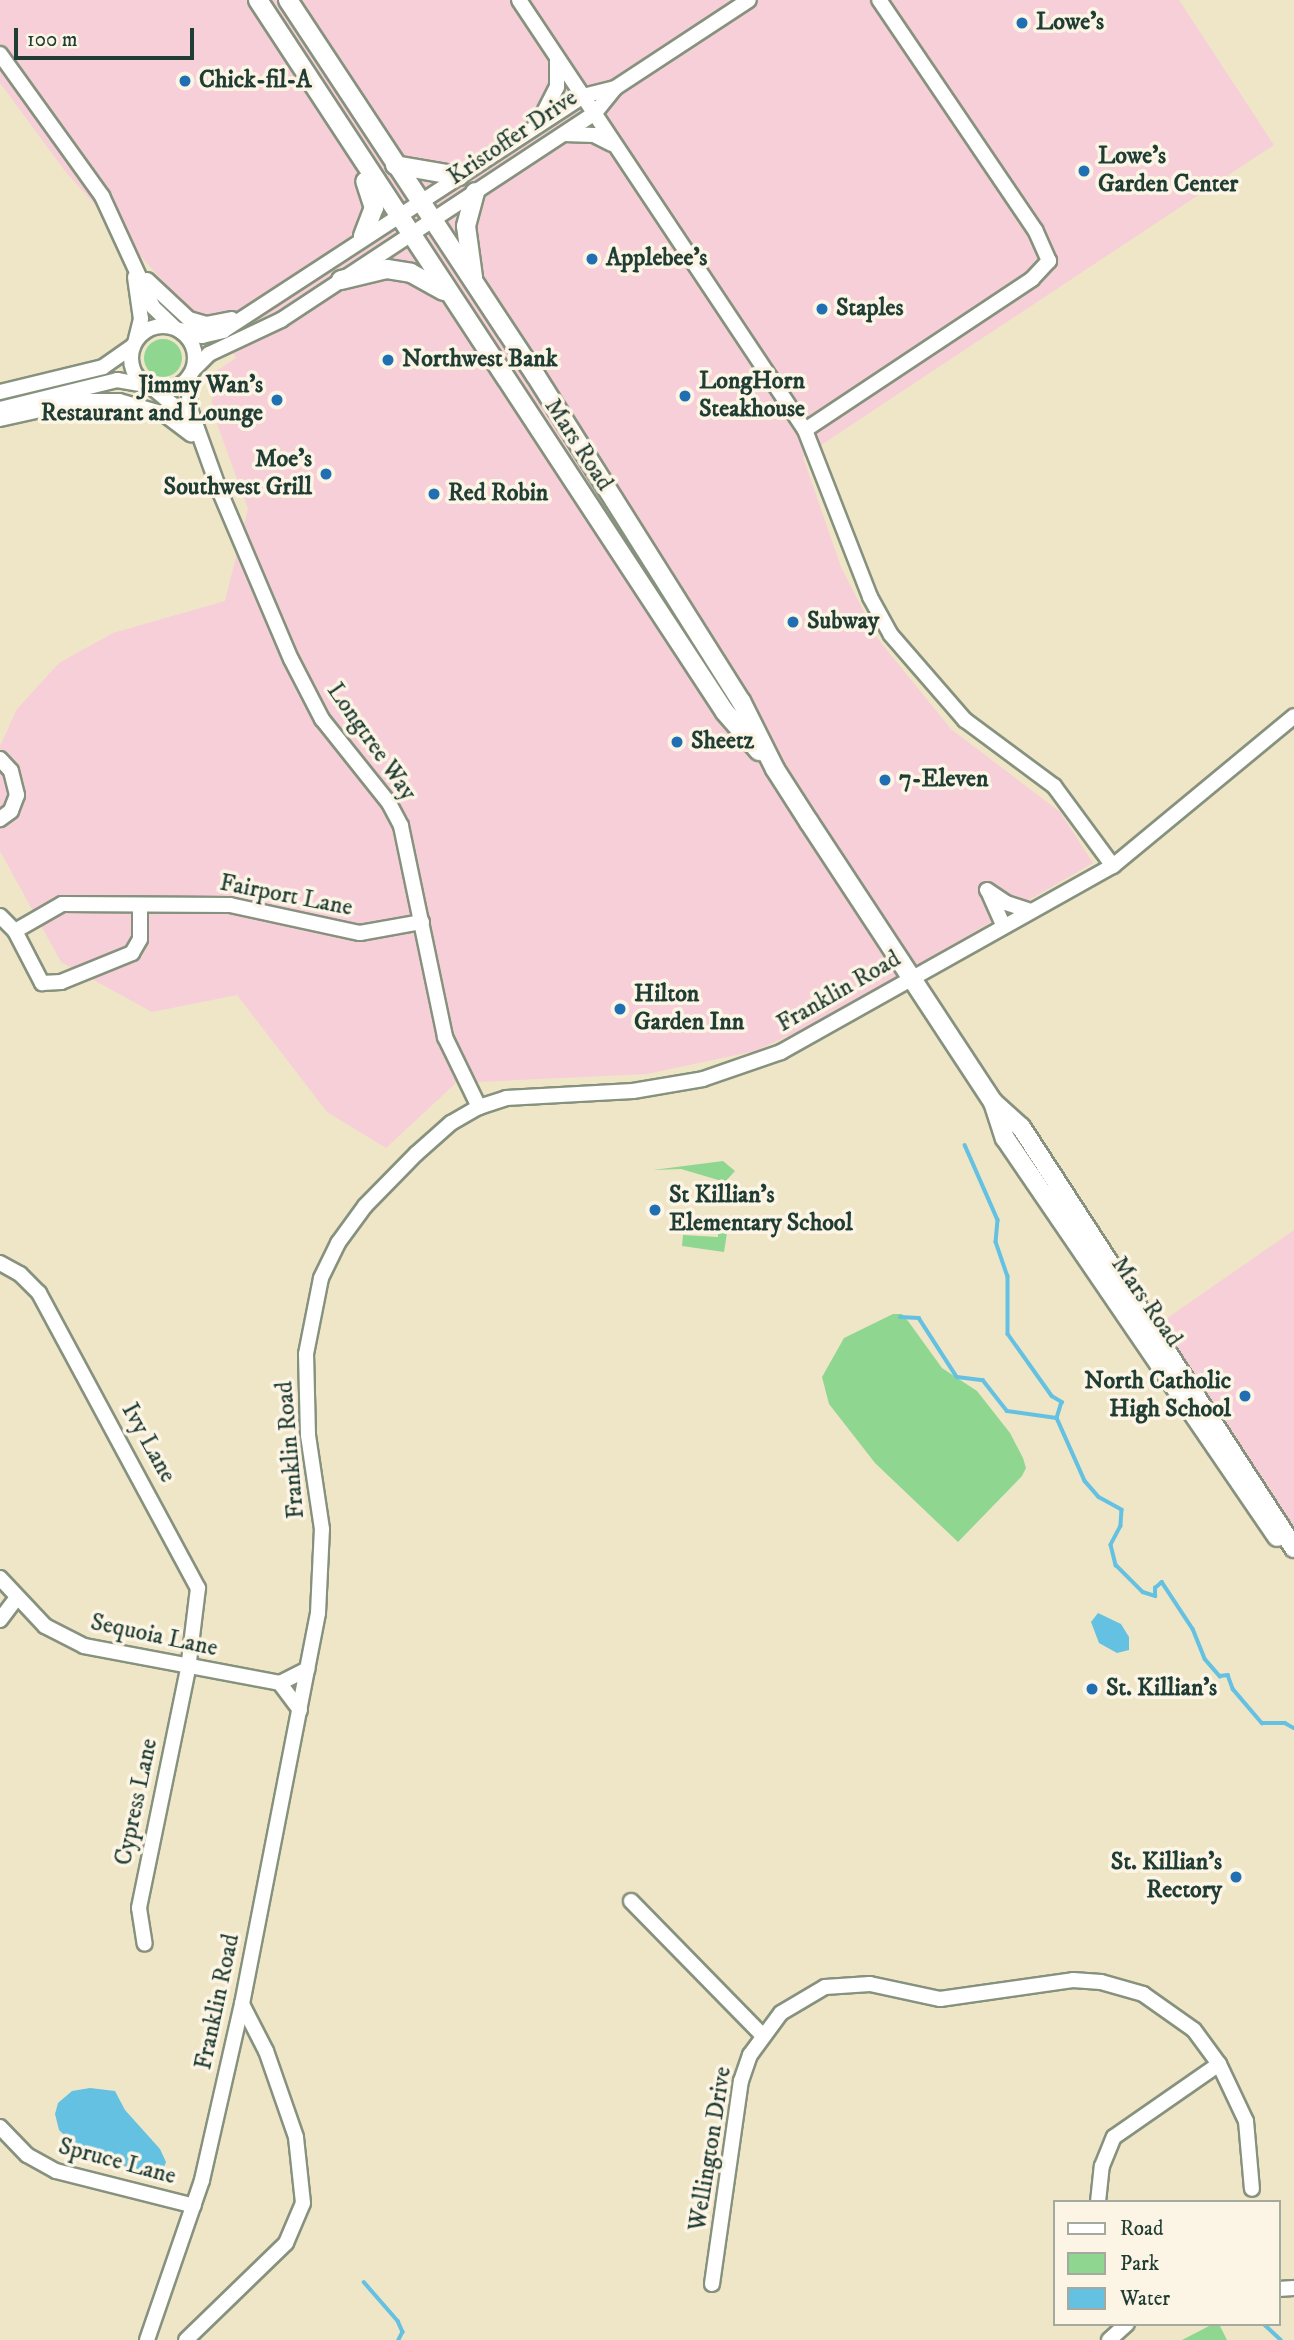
<!DOCTYPE html>
<html>
<head>
<meta charset="utf-8">
<style>
	body { margin:0 }
	#map { position:relative; width:1294px; height:2340px; overflow:hidden; background:#efe6c8; font-family:"IM FELL DW Pica",serif }
	div>[style] { position:absolute }
	[style*='--x'] { left:calc(var(--x)*1px); top:calc(var(--y)*1px); width:calc(var(--w)*1px); rotate:calc(var(--a)*1deg) }
	.built>* { inset:0; background:#f6cfd8 }
	.green>* { inset:0; background:#8fd691 }
	.round { border-radius:50% }
	.water>* { inset:0; background:#64c1e2 }
	.stream>* { height:3.5px; margin:-1.75px; padding:0 1.75px; transform-origin:1.75px; border-radius:1.75px; background:#64c1e2 }
	.roads { filter:drop-shadow(2px 0 #87927e) drop-shadow(-2px 0 #87927e) drop-shadow(0 2px #87927e) drop-shadow(0 -2px #87927e) }
	.minor>* { height:14px; margin:-7px; padding:0 7px; transform-origin:7px; border-radius:7px; background:#fff }
	.minor>.ring { margin:-7px; padding:0; box-sizing:content-box; background:none; border:14px solid #fff; border-radius:50% }
	.major>* { height:18px; margin:-9px; padding:0 9px; transform-origin:9px; border-radius:9px; background:#fff }
	.dots>* { width:19px; height:19px; translate:-50% -50%; box-sizing:border-box; border:4px solid #fcf5e5; border-radius:50% }
	span { translate:-50% -50%; white-space:nowrap; text-align:center; line-height:1.15; -webkit-text-stroke:7px #fcf5e5; paint-order:stroke }
	.poi-label { font-size:24px; color:#1f3d34; font-weight:700 }
	.left { translate:0 -50%; text-align:left }
	.right { translate:-100% -50%; text-align:right }
	.street-label { font-size:24px; color:#1f3d34 }
	.legend { position:absolute; left:1053px; top:2200px; width:228px; height:126px; box-sizing:border-box; background:#fcf5e5; border:2px solid #a4ab9e; margin:0; padding:9px 12px; list-style:none; font-size:21px; color:#1f3d34 }
	.legend li { display:flex; align-items:center; gap:14px; height:35px }
	.legend b { width:35px; border:2px solid #a4ab9e }
	.scale { position:absolute; left:14px; top:28px; width:180px; height:32px; box-sizing:border-box; border:4px solid #1f3d34; border-top:0; padding-left:9px; font-size:21px; line-height:24px; white-space:nowrap; color:#1f3d34; -webkit-text-stroke:5px #fcf5e5; paint-order:stroke }
</style>
</head>
<body>
<div id="map">
	<div class="built">
		<i style="clip-path:polygon(0 0,1179px 0,1274px 145px,803px 457px,841px 567px,878px 639px,951px 729px,1060px 812px,1093px 863px,813px 1025px,755px 1051px,647px 1074px,456px 1083px,386px 1148px,327px 1112px,237px 995px,152px 1012px,61px 962px,0 851px,0 746px,17px 709px,59px 663px,113px 633px,225px 601px,248px 509px,212px 410px,213px 373px,236px 358px,216px 319px,191px 313px,65px 171px,0 83px)"></i>
		<i style="clip-path:polygon(1294px 1230px,1294px 1548px,1153px 1328px)"></i>
	</div>
	<div class="green">
		<i class="round" style="left:144px;top:339px;width:38px;height:38px"></i>
		<i style="clip-path:polygon(723px 1161px,735px 1171px,725px 1182px,681px 1169px,653px 1170px)"></i>
		<i style="clip-path:polygon(718px 1233px,727px 1233px,724px 1252px,682px 1246px,683px 1235px,718px 1237px)"></i>
		<i style="clip-path:polygon(893px 1314px,902px 1314px,908px 1321px,942px 1368px,977px 1391px,1010px 1433px,1023px 1458px,1026px 1468px,1022px 1476px,958px 1542px,875px 1463px,829px 1404px,822px 1377px,844px 1338px)"></i>
		<i style="clip-path:polygon(1213px 2324px,1219px 2324px,1227px 2340px,1182px 2340px)"></i>
	</div>
	<div class="water">
		<i style="clip-path:polygon(1098px 1613px,1121px 1624px,1129px 1637px,1129px 1650px,1117px 1653px,1099px 1643px,1091px 1622px)"></i>
		<i style="clip-path:polygon(90px 2088px,115px 2091px,125px 2110px,160px 2149px,166px 2162px,163px 2170px,145px 2175px,75px 2145px,59px 2130px,55px 2114px,58px 2103px,72px 2091px)"></i>
	</div>
	<div class="stream">
		<i style="--x:965;--y:1145;--w:82;--a:66.3"></i>
		<i style="--x:998;--y:1220;--w:22;--a:95"></i>
		<i style="--x:996;--y:1242;--w:36;--a:71"></i>
		<i style="--x:1008;--y:1276;--w:58;--a:90"></i>
		<i style="--x:1008;--y:1334;--w:76;--a:54.6"></i>
		<i style="--x:1052;--y:1396;--w:12;--a:31"></i>
		<i style="--x:1062;--y:1402;--w:17;--a:107"></i>
		<i style="--x:900;--y:1317;--w:19;--a:3"></i>
		<i style="--x:919;--y:1318;--w:70;--a:57.2"></i>
		<i style="--x:957;--y:1377;--w:26;--a:7"></i>
		<i style="--x:983;--y:1380;--w:39;--a:52"></i>
		<i style="--x:1007;--y:1411;--w:50;--a:8"></i>
		<i style="--x:1057;--y:1418;--w:69;--a:66"></i>
		<i style="--x:1085;--y:1481;--w:21;--a:49"></i>
		<i style="--x:1099;--y:1497;--w:26;--a:29"></i>
		<i style="--x:1122;--y:1510;--w:16;--a:94"></i>
		<i style="--x:1121;--y:1526;--w:21;--a:118"></i>
		<i style="--x:1111;--y:1545;--w:21;--a:76"></i>
		<i style="--x:1116;--y:1565;--w:38;--a:45"></i>
		<i style="--x:1143;--y:1592;--w:13;--a:18"></i>
		<i style="--x:1155;--y:1596;--w:8;--a:-90"></i>
		<i style="--x:1155;--y:1588;--w:9;--a:-41"></i>
		<i style="--x:1162;--y:1582;--w:56;--a:56.6"></i>
		<i style="--x:1193;--y:1629;--w:32;--a:68"></i>
		<i style="--x:1205;--y:1659;--w:23;--a:49"></i>
		<i style="--x:1220;--y:1676;--w:8;--a:-7"></i>
		<i style="--x:1228;--y:1675;--w:15;--a:70"></i>
		<i style="--x:1233;--y:1689;--w:45;--a:49.5"></i>
		<i style="--x:1262;--y:1723;--w:23;--a:0"></i>
		<i style="--x:1285;--y:1723;--w:10;--a:29"></i>
		<i style="--x:364;--y:2282;--w:52;--a:48.9"></i>
		<i style="--x:398;--y:2321;--w:12;--a:66"></i>
		<i style="--x:403;--y:2332;--w:9;--a:117"></i>
		<i style="--x:1264;--y:2324;--w:23;--a:43"></i>
	</div>
	<div class="roads">
		<div class="minor">
			<i style="--x:519;--y:0;--w:516;--a:56.37"></i>
			<i style="--x:805;--y:430;--w:179;--a:68.7"></i>
			<i style="--x:870;--y:597;--w:43;--a:61.1"></i>
			<i style="--x:891;--y:635;--w:113;--a:49"></i>
			<i style="--x:965;--y:720;--w:111;--a:36.6"></i>
			<i style="--x:1054;--y:786;--w:99;--a:53.6"></i>
			<i style="--x:0;--y:54;--w:175;--a:54.3"></i>
			<i style="--x:102;--y:196;--w:122;--a:65.3"></i>
			<i style="--x:153;--y:307;--w:29;--a:44"></i>
			<i style="--x:539;--y:122;--w:39;--a:-63"></i>
			<i style="--x:557;--y:87;--w:27;--a:-90"></i>
			<i style="--x:564;--y:134;--w:30;--a:2"></i>
			<i style="--x:594;--y:135;--w:20;--a:27"></i>
			<i style="--x:135;--y:277;--w:42;--a:81.9"></i>
			<i style="--x:141;--y:319;--w:21;--a:104"></i>
			<i style="--x:147;--y:280;--w:57;--a:42.9"></i>
			<i style="--x:189;--y:319;--w:18;--a:16"></i>
			<i style="--x:206;--y:324;--w:26;--a:-11"></i>
			<i class="ring" style="left:131px;top:326px;width:50px;height:50px"></i>
			<i style="--x:180;--y:330;--w:23;--a:15"></i>
			<i style="--x:202;--y:336;--w:22;--a:-13"></i>
			<i style="--x:223;--y:331;--w:430;--a:-33.1"></i>
			<i style="--x:583;--y:96;--w:33;--a:-14"></i>
			<i style="--x:615;--y:88;--w:160;--a:-33.3"></i>
			<i style="--x:193;--y:370;--w:23;--a:-45"></i>
			<i style="--x:209;--y:354;--w:80;--a:-25.3"></i>
			<i style="--x:281;--y:320;--w:375;--a:-33.4"></i>
			<i style="--x:594;--y:114;--w:33;--a:-51"></i>
			<i style="--x:190;--y:375;--w:31;--a:92"></i>
			<i style="--x:189;--y:406;--w:91;--a:70.2"></i>
			<i style="--x:220;--y:492;--w:181;--a:67"></i>
			<i style="--x:291;--y:659;--w:68;--a:62.7"></i>
			<i style="--x:322;--y:719;--w:107;--a:51.4"></i>
			<i style="--x:389;--y:803;--w:26;--a:62"></i>
			<i style="--x:401;--y:826;--w:216;--a:78.2"></i>
			<i style="--x:445;--y:1037;--w:78;--a:64.1"></i>
			<i style="--x:154;--y:389;--w:25;--a:40"></i>
			<i style="--x:173;--y:405;--w:25;--a:58"></i>
			<i style="--x:0;--y:392;--w:106;--a:-13.6"></i>
			<i style="--x:103;--y:367;--w:37;--a:-35"></i>
			<i style="--x:0;--y:409;--w:121;--a:-13.9"></i>
			<i style="--x:117;--y:380;--w:28;--a:10"></i>
			<i style="--x:0;--y:419;--w:83;--a:-12.5"></i>
			<i style="--x:81;--y:401;--w:38;--a:0"></i>
			<i style="--x:119;--y:401;--w:47;--a:16.1"></i>
			<i style="--x:164;--y:414;--w:34;--a:37"></i>
			<i style="--x:805;--y:430;--w:273;--a:-33.6"></i>
			<i style="--x:1032;--y:279;--w:25;--a:-47"></i>
			<i style="--x:1049;--y:261;--w:34;--a:-114"></i>
			<i style="--x:1035;--y:230;--w:278;--a:-124.1"></i>
			<i style="--x:0;--y:759;--w:16;--a:47"></i>
			<i style="--x:11;--y:771;--w:25;--a:76"></i>
			<i style="--x:17;--y:795;--w:17;--a:111"></i>
			<i style="--x:11;--y:811;--w:14;--a:144"></i>
			<i style="--x:987;--y:890;--w:23;--a:34"></i>
			<i style="--x:1006;--y:903;--w:25;--a:18"></i>
			<i style="--x:988;--y:891;--w:36;--a:66"></i>
			<i style="--x:0;--y:916;--w:21;--a:45"></i>
			<i style="--x:15;--y:931;--w:54;--a:-29.9"></i>
			<i style="--x:62;--y:904;--w:168;--a:0.3"></i>
			<i style="--x:230;--y:905;--w:133;--a:12.2"></i>
			<i style="--x:360;--y:933;--w:63;--a:-10.1"></i>
			<i style="--x:15;--y:931;--w:59;--a:62.6"></i>
			<i style="--x:42;--y:983;--w:19;--a:-3"></i>
			<i style="--x:61;--y:982;--w:77;--a:-22.2"></i>
			<i style="--x:132;--y:953;--w:16;--a:-60"></i>
			<i style="--x:140;--y:939;--w:34;--a:-90"></i>
			<i style="--x:0;--y:1263;--w:23;--a:29"></i>
			<i style="--x:20;--y:1274;--w:27;--a:45"></i>
			<i style="--x:39;--y:1293;--w:335;--a:61.7"></i>
			<i style="--x:198;--y:1588;--w:82;--a:97"></i>
			<i style="--x:188;--y:1669;--w:244;--a:101.6"></i>
			<i style="--x:139;--y:1908;--w:36;--a:81"></i>
			<i style="--x:0;--y:1578;--w:66;--a:46.8"></i>
			<i style="--x:45;--y:1626;--w:44;--a:27.1"></i>
			<i style="--x:84;--y:1646;--w:199;--a:10.7"></i>
			<i style="--x:0;--y:1620;--w:26;--a:-53"></i>
			<i style="--x:300;--y:1710;--w:34;--a:-127"></i>
			<i style="--x:280;--y:1683;--w:31;--a:-27"></i>
			<i style="--x:631;--y:1901;--w:187;--a:45.6"></i>
			<i style="--x:0;--y:2127;--w:39;--a:46"></i>
			<i style="--x:27;--y:2155;--w:33;--a:29"></i>
			<i style="--x:56;--y:2171;--w:142;--a:14.2"></i>
			<i style="--x:1098;--y:2202;--w:36;--a:-84"></i>
			<i style="--x:1102;--y:2166;--w:31;--a:-68"></i>
			<i style="--x:1114;--y:2137;--w:128;--a:-34.8"></i>
			<i style="--x:712;--y:2284;--w:205;--a:-81.9"></i>
			<i style="--x:741;--y:2081;--w:28;--a:-71"></i>
			<i style="--x:750;--y:2055;--w:52;--a:-53.6"></i>
			<i style="--x:781;--y:2013;--w:51;--a:-30.6"></i>
			<i style="--x:825;--y:1987;--w:45;--a:-3.8"></i>
			<i style="--x:870;--y:1984;--w:72;--a:12.1"></i>
			<i style="--x:940;--y:1999;--w:134;--a:-8.1"></i>
			<i style="--x:1073;--y:1980;--w:28;--a:4"></i>
			<i style="--x:1101;--y:1982;--w:44;--a:15.9"></i>
			<i style="--x:1143;--y:1994;--w:62;--a:35.2"></i>
			<i style="--x:1194;--y:2030;--w:42;--a:53.7"></i>
			<i style="--x:1219;--y:2064;--w:63;--a:64.7"></i>
			<i style="--x:1246;--y:2121;--w:68;--a:85"></i>
			<i style="--x:1278;--y:2289;--w:16;--a:-4"></i>
			<i style="--x:147;--y:2340;--w:169;--a:-71"></i>
			<i style="--x:202;--y:2180;--w:180;--a:-77.2"></i>
			<i style="--x:242;--y:2004;--w:398;--a:-79"></i>
			<i style="--x:318;--y:1613;--w:84;--a:-87.3"></i>
			<i style="--x:322;--y:1529;--w:95;--a:-98.5"></i>
			<i style="--x:308;--y:1435;--w:81;--a:-91.4"></i>
			<i style="--x:306;--y:1354;--w:77;--a:-78.8"></i>
			<i style="--x:321;--y:1278;--w:39;--a:-64"></i>
			<i style="--x:338;--y:1243;--w:46;--a:-53.9"></i>
			<i style="--x:365;--y:1206;--w:73;--a:-45.6"></i>
			<i style="--x:416;--y:1154;--w:47;--a:-41.5"></i>
			<i style="--x:451;--y:1123;--w:32;--a:-30"></i>
			<i style="--x:479;--y:1107;--w:28;--a:-18"></i>
			<i style="--x:506;--y:1098;--w:127;--a:-3.2"></i>
			<i style="--x:633;--y:1091;--w:71;--a:-9.7"></i>
			<i style="--x:703;--y:1079;--w:83;--a:-19.1"></i>
			<i style="--x:781;--y:1052;--w:381;--a:-29.3"></i>
			<i style="--x:1113;--y:866;--w:235;--a:-39.6"></i>
			<i style="--x:186;--y:2340;--w:139;--a:-44.1"></i>
			<i style="--x:286;--y:2243;--w:43;--a:-67"></i>
			<i style="--x:303;--y:2203;--w:66;--a:-96.1"></i>
			<i style="--x:296;--y:2137;--w:91;--a:-109.2"></i>
			<i style="--x:266;--y:2051;--w:53;--a:-117.1"></i>
			<i style="--x:1109;--y:2340;--w:24;--a:-42"></i>
		</div>
		<div class="major">
			<i style="--x:258;--y:0;--w:851;--a:56.74"></i>
			<i style="--x:725;--y:712;--w:52;--a:48.9"></i>
			<i style="--x:288;--y:0;--w:450;--a:56.6"></i>
			<i style="--x:536;--y:376;--w:384;--a:57.8"></i>
			<i style="--x:741;--y:701;--w:76;--a:63.4"></i>
			<i style="--x:775;--y:769;--w:63;--a:57.3"></i>
			<i style="--x:809;--y:822;--w:335;--a:56.7"></i>
			<i style="--x:993;--y:1102;--w:38;--a:42"></i>
			<i style="--x:1021;--y:1127;--w:502;--a:57.04"></i>
			<i style="--x:395;--y:165;--w:65;--a:9.8"></i>
			<i style="--x:363;--y:236;--w:30;--a:-69"></i>
			<i style="--x:374;--y:208;--w:28;--a:-108"></i>
			<i style="--x:473;--y:277;--w:51;--a:-97.8"></i>
			<i style="--x:466;--y:226;--w:35;--a:-75"></i>
			<i style="--x:341;--y:280;--w:47;--a:-13.4"></i>
			<i style="--x:387;--y:269;--w:24;--a:9"></i>
			<i style="--x:411;--y:273;--w:37;--a:29"></i>
			<i style="--x:993;--y:1102;--w:38;--a:72"></i>
			<i style="--x:1005;--y:1138;--w:483;--a:55.7"></i>
		</div>
	</div>
	<div class="dots">
		<i style="left:1022px;top:23px;background:#1f6fb2"></i>
		<i style="left:185px;top:81px;background:#1f6fb2"></i>
		<i style="left:1084px;top:171px;background:#1f6fb2"></i>
		<i style="left:592px;top:259px;background:#1f6fb2"></i>
		<i style="left:822px;top:309px;background:#1f6fb2"></i>
		<i style="left:388px;top:360px;background:#1f6fb2"></i>
		<i style="left:685px;top:396px;background:#1f6fb2"></i>
		<i style="left:277px;top:400px;background:#1f6fb2"></i>
		<i style="left:326px;top:474px;background:#1f6fb2"></i>
		<i style="left:434px;top:494px;background:#1f6fb2"></i>
		<i style="left:793px;top:622px;background:#1f6fb2"></i>
		<i style="left:677px;top:742px;background:#1f6fb2"></i>
		<i style="left:885px;top:780px;background:#1f6fb2"></i>
		<i style="left:620px;top:1009px;background:#1f6fb2"></i>
		<i style="left:655px;top:1210px;background:#1f6fb2"></i>
		<i style="left:1245px;top:1396px;background:#1f6fb2"></i>
		<i style="left:1092px;top:1689px;background:#1f6fb2"></i>
		<i style="left:1236px;top:1877px;background:#1f6fb2"></i>
	</div>
	<div class="poi-label">
		<span class="left" style="left:1036px;top:23px">Lowe's</span>
		<span class="left" style="left:199px;top:81px">Chick-fil-A</span>
		<span class="left" style="left:1098px;top:171px">Lowe's<br>Garden Center</span>
		<span class="left" style="left:606px;top:259px">Applebee's</span>
		<span class="left" style="left:836px;top:309px">Staples</span>
		<span class="left" style="left:402px;top:360px">Northwest Bank</span>
		<span class="left" style="left:699px;top:396px">LongHorn<br>Steakhouse</span>
		<span class="right" style="left:263px;top:400px">Jimmy Wan's<br>Restaurant and Lounge</span>
		<span class="right" style="left:312px;top:474px">Moe's<br>Southwest Grill</span>
		<span class="left" style="left:448px;top:494px">Red Robin</span>
		<span class="left" style="left:807px;top:622px">Subway</span>
		<span class="left" style="left:691px;top:742px">Sheetz</span>
		<span class="left" style="left:899px;top:780px">7-Eleven</span>
		<span class="left" style="left:634px;top:1009px">Hilton<br>Garden Inn</span>
		<span class="left" style="left:669px;top:1210px">St Killian's<br>Elementary School</span>
		<span class="right" style="left:1231px;top:1396px">North Catholic<br>High School</span>
		<span class="left" style="left:1106px;top:1689px">St. Killian's</span>
		<span class="right" style="left:1222px;top:1877px">St. Killian's<br>Rectory</span>
	</div>
	<div class="street-label">
		<span style="left:513px;top:138px;rotate:-34deg">Kristoffer Drive</span>
		<span style="left:578px;top:445px;rotate:57deg">Mars Road</span>
		<span style="left:371px;top:742px;rotate:55deg">Longtree Way</span>
		<span style="left:286px;top:896px;rotate:11deg">Fairport Lane</span>
		<span style="left:839px;top:992px;rotate:-30deg">Franklin Road</span>
		<span style="left:1146px;top:1302px;rotate:55deg">Mars Road</span>
		<span style="left:148px;top:1443px;rotate:61deg">Ivy Lane</span>
		<span style="left:291px;top:1450px;rotate:-95deg">Franklin Road</span>
		<span style="left:154px;top:1636px;rotate:12deg">Sequoia Lane</span>
		<span style="left:137px;top:1802px;rotate:-78deg">Cypress Lane</span>
		<span style="left:218px;top:2002px;rotate:-78deg">Franklin Road</span>
		<span style="left:711px;top:2149px;rotate:-81deg">Wellington Drive</span>
		<span style="left:117px;top:2162px;rotate:15deg">Spruce Lane</span>
	</div>
	<ul class="legend">
	<li><b style="height:9px;background:#fff"></b>Road</li>
	<li><b style="height:19px;background:#8fd691"></b>Park</li>
	<li><b style="height:19px;background:#64c1e2"></b>Water</li>
	</ul>
	<div class="scale">100 m</div>
</div>
</body>
</html>
